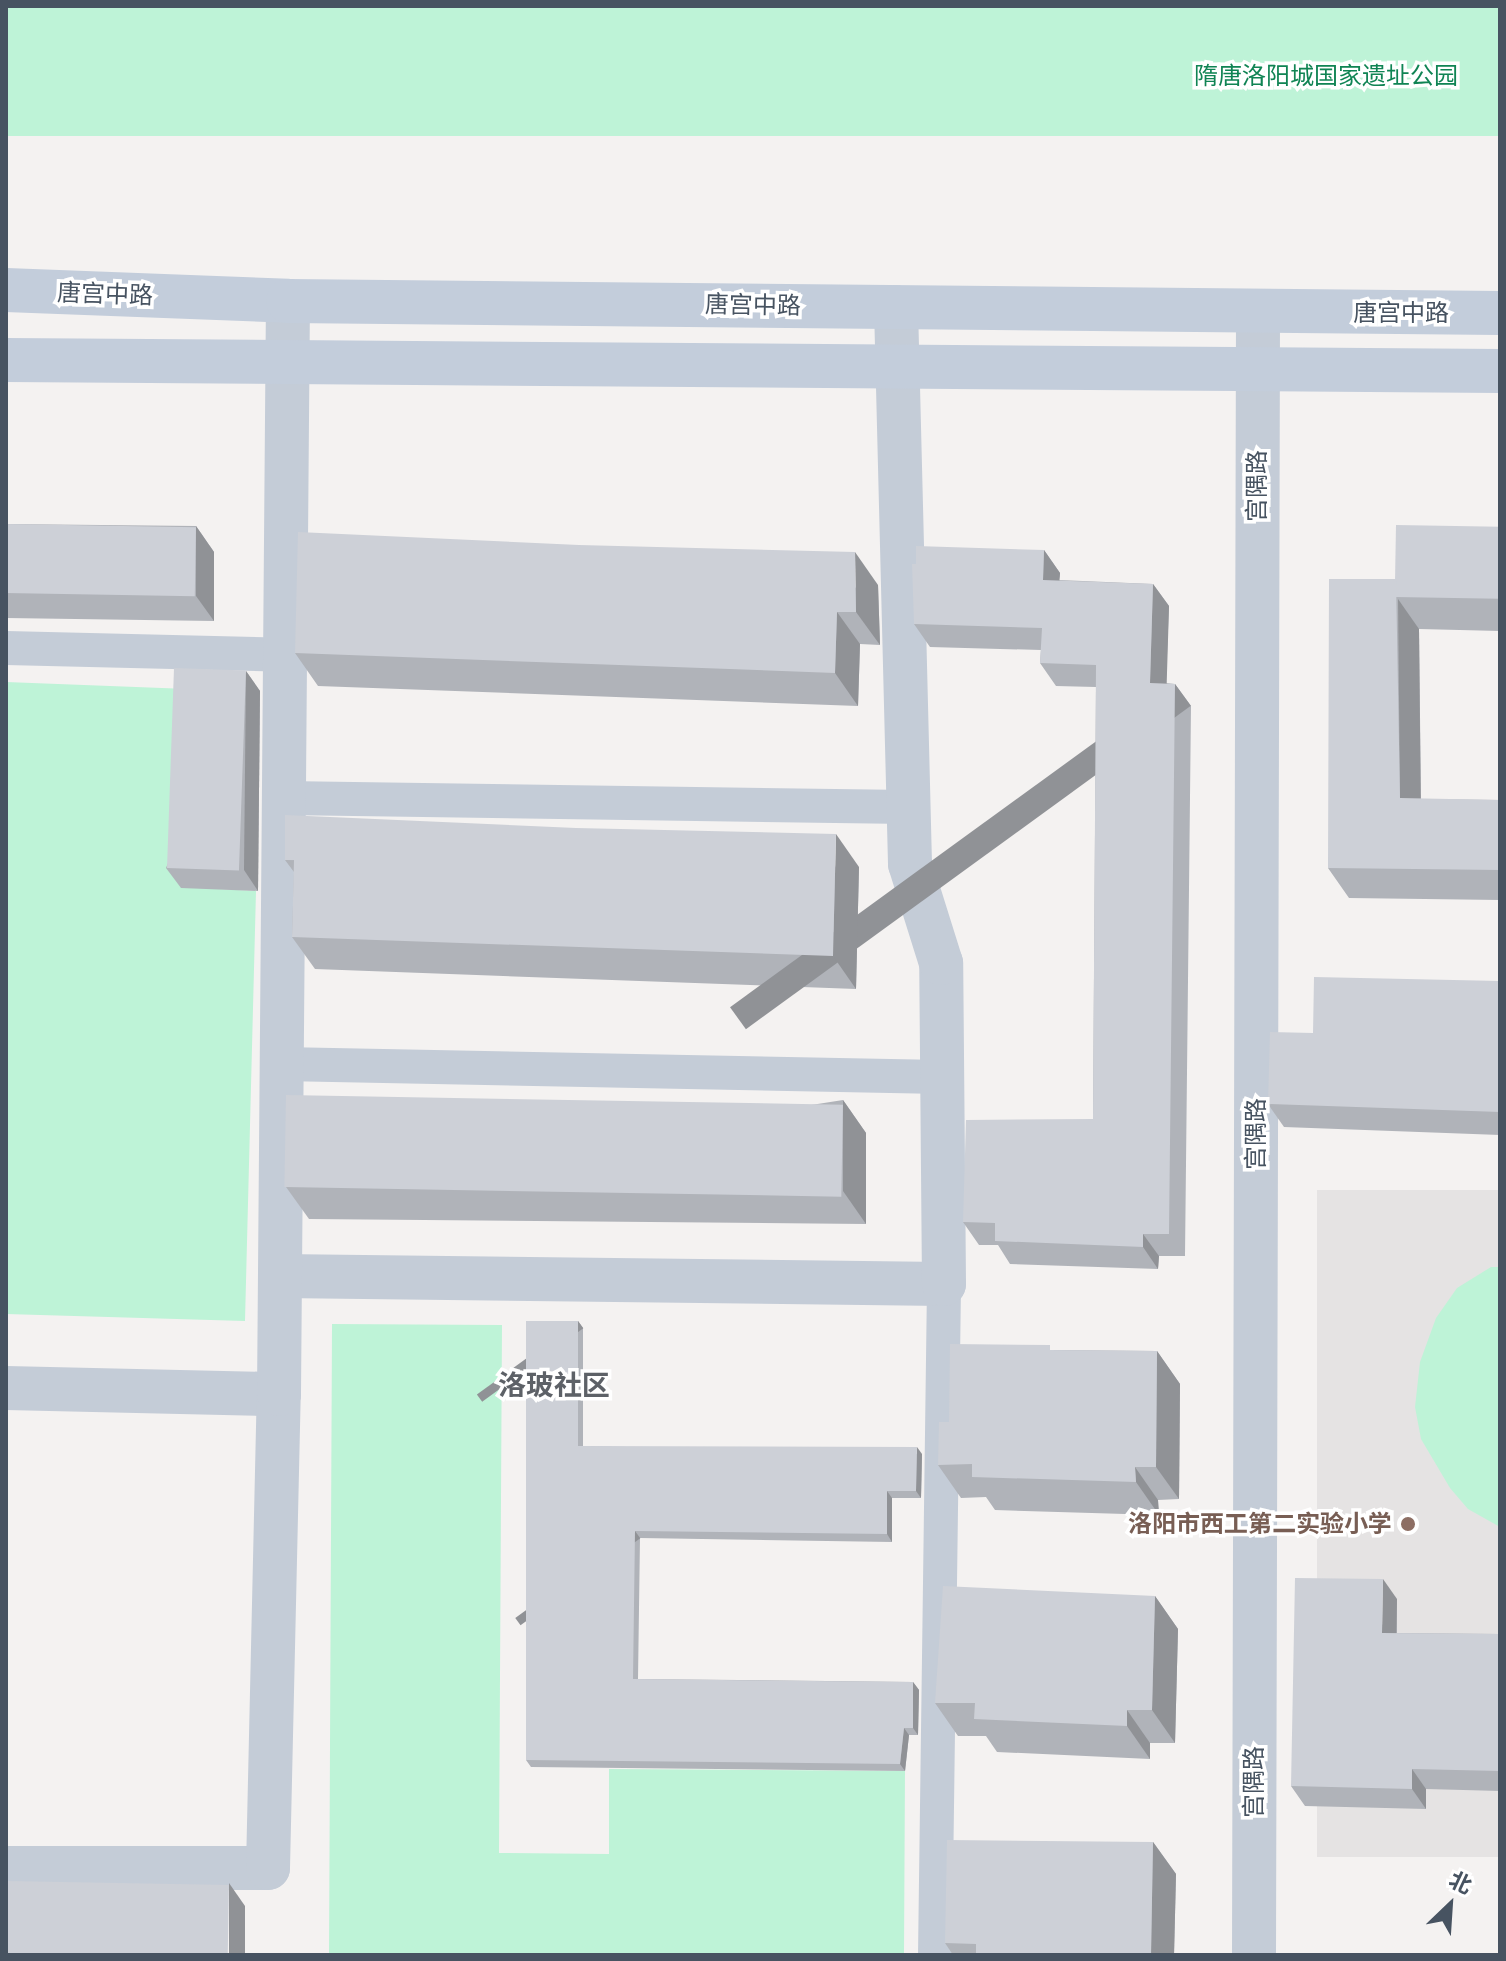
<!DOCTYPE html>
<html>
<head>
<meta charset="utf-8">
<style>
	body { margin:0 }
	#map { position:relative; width:1506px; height:1961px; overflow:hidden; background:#f4f2f1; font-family:Montserrat,"Noto Sans SC",sans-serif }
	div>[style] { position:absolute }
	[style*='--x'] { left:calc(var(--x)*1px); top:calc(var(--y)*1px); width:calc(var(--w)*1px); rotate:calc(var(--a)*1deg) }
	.education>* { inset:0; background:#e5e3e3; transform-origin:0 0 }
	.green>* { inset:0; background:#bef3d7; transform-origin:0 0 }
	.lane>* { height:34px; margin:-17px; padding:0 17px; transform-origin:17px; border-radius:17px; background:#c4ccd7 }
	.street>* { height:44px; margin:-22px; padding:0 22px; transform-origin:22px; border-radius:22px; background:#c4ccd7 }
	.secondary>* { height:44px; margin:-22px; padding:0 22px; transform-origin:22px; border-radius:22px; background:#c3cddb }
	.wall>* { inset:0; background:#b0b3b9 }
	.shaded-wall>* { inset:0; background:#909296; transform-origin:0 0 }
	.building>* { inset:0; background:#cdd0d7; transform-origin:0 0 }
	.dots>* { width:22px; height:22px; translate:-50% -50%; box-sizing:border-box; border:4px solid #fff; border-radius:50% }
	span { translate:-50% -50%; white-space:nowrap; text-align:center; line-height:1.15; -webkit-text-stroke:7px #fff; paint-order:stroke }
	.park-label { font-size:24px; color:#108454 }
	.street-label { font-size:24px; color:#475361 }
	.education-label { font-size:24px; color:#785e54; font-weight:700 }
	.right { translate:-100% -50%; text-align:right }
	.quarter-label { font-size:28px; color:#5d6167; font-weight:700 }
	.frame { position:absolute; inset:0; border:8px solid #475361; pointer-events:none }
	.north { position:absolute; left:1410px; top:1865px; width:80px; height:80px; -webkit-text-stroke:6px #fff; paint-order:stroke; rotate:25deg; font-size:22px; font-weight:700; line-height:32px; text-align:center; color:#475361 }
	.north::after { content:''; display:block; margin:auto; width:28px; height:36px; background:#475361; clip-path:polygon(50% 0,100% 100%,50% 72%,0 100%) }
</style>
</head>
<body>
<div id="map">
	<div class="education">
		<i style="left:1317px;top:1190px;width:183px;height:667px"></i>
	</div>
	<div class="green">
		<i style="left:6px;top:6px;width:1494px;height:130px"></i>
		<i style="clip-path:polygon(6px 682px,188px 689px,181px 887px,256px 891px,245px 1321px,6px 1314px)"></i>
		<i style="clip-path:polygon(1491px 1267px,1500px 1267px,1500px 1527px,1468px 1509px,1450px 1488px,1421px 1439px,1415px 1407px,1420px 1362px,1436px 1318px,1457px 1288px)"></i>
		<i style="clip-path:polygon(332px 1324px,502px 1325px,499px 1853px,609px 1854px,609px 1769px,905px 1771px,904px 1955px,329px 1955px)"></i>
	</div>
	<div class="lane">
		<i style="--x:6;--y:648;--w:279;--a:1.4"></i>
		<i style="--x:284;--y:798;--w:624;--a:0.83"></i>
		<i style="--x:282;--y:1064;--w:660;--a:1.13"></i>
		<i style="--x:935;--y:1955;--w:671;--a:-89.23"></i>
	</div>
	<div class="street">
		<i style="--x:280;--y:1276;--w:664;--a:0.69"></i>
		<i style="--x:944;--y:1284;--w:321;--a:-90.5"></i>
		<i style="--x:941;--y:963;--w:104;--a:-107.4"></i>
		<i style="--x:910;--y:864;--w:557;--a:-91.44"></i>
		<i style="--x:6;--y:1388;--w:273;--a:1.3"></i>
		<i style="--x:6;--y:1868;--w:262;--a:0"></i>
		<i style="--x:268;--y:1868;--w:474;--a:-88.7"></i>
		<i style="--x:279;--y:1394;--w:1093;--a:-89.53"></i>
		<i style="--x:1254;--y:1955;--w:1641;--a:-89.86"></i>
	</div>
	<div class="secondary">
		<i style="--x:6;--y:290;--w:282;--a:2.2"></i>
		<i style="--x:288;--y:301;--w:1212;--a:0.57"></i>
		<i style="--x:6;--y:360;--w:1494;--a:0.42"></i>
	</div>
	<div class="wall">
		<i style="clip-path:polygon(6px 524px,196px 526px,214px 552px,214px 621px,6px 618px)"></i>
		<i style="clip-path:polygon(1500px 526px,1500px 631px,1419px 629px,1421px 799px,1500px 800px,1500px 900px,1349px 898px,1328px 868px,1396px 579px)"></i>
		<i style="clip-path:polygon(1044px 550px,1060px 573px,1059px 580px,1153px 584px,1169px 606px,1166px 683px,1175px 684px,1191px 706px,1185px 1256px,1159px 1256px,1158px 1269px,1010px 1264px,998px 1245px,979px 1245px,963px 1222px,1093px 1119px,1096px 687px,1056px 686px,1040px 663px,1041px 650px,930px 647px,914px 624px)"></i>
		<i style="clip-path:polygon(878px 585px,880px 645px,860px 644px,858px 706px,318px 686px,295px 653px)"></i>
		<i style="clip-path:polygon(246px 671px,260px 691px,258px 891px,181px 888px,166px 868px)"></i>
		<i style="clip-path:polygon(285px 860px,859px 867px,856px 989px,315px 969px,292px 937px,294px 872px)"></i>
		<i style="clip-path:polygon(1500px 981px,1500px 1135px,1284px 1127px,1268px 1104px,1313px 1033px)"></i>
		<i style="clip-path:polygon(843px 1100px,866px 1133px,866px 1224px,309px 1219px,286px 1187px)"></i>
		<i style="clip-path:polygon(578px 1321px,583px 1328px,583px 1446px,922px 1454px,921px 1498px,892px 1498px,892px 1542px,640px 1538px,638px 1679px,913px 1682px,919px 1690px,918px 1735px,909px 1735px,905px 1771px,531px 1767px,526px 1760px)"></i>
		<i style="clip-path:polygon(1054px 1350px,1157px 1351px,1180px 1384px,1179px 1499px,1158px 1500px,1159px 1515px,995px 1510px,986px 1497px,961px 1498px,938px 1465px,949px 1422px)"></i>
		<i style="clip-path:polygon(1155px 1596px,1178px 1629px,1175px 1743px,1150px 1743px,1150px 1759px,997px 1752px,986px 1736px,958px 1736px,935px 1703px)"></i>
		<i style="clip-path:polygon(1397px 1599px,1397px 1633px,1500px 1634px,1500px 1791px,1426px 1789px,1426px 1809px,1305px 1806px,1291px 1786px)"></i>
		<i style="clip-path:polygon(1153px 1842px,1176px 1874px,1174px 1955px,953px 1955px,945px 1943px)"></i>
	</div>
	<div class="shaded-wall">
		<i style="clip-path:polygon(196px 526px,214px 552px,214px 621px,196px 596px)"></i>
		<i style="clip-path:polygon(1044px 550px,1060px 573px,1058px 602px,1043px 580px)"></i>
		<i style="clip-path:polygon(855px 552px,878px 585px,880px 645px,856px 612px)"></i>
		<i style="clip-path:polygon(1153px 584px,1169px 606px,1166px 706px,1150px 683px)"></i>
		<i style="clip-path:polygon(1398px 599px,1419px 629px,1421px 829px,1400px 798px)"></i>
		<i style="clip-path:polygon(837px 612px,860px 644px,858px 706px,835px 673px)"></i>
		<i style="clip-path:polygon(246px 671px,260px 691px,258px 891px,244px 870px)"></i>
		<i style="left:1175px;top:684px;width:27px;height:550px;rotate:54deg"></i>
		<i style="clip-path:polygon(836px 834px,859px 867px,856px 989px,833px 956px)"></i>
		<i style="clip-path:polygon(843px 1100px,866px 1133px,866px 1224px,843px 1191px)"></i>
		<i style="clip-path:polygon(1143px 1234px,1159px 1256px,1158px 1269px,1143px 1247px)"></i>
		<i style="left:578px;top:1321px;width:9px;height:125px;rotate:54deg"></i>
		<i style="clip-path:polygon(1157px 1351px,1180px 1384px,1179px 1499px,1156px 1467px)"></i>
		<i style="clip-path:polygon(917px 1447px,922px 1454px,921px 1498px,916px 1491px)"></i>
		<i style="clip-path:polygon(1135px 1467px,1158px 1500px,1159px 1515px,1136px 1482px)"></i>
		<i style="clip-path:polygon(887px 1491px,892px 1498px,892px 1542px,887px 1534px)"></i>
		<i style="left:635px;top:1531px;width:9px;height:148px;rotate:54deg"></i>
		<i style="clip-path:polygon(1383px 1579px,1397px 1599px,1396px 1653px,1382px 1633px)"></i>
		<i style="clip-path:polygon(1155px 1596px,1178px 1629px,1175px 1743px,1152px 1710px)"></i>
		<i style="clip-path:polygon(913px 1682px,919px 1690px,918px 1735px,913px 1728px)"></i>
		<i style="clip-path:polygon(1127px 1710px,1150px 1743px,1150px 1759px,1127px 1726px)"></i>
		<i style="clip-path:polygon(904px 1728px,909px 1735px,905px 1771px,900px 1764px)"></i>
		<i style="clip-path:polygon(1412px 1769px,1426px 1789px,1426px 1809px,1412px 1789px)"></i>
		<i style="clip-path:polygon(1153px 1842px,1176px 1874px,1174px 1955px,1151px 1955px)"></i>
		<i style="clip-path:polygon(229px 1883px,245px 1906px,245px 1955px,229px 1955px)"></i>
	</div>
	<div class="building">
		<i style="left:6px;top:524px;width:190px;height:69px;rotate:1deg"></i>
		<i style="left:1396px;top:525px;width:104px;height:72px;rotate:1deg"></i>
		<i style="clip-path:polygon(298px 532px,579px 545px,855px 552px,856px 612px,837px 612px,835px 673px,295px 653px)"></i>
		<i style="clip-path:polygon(916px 546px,1044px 550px,1043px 580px,1153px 584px,1150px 683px,1175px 684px,1169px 1234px,1143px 1234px,1143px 1247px,995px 1241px,995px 1223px,963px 1222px,966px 1120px,1093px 1119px,1096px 665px,1040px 663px,1042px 628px,914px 624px,912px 564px,916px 564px)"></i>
		<i style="clip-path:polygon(1329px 579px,1396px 579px,1400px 798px,1500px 800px,1500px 870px,1328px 868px)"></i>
		<i style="left:174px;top:668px;width:72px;height:200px;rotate:2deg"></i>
		<i style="clip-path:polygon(285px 815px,576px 828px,836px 834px,833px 956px,292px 937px,294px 860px,285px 860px)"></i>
		<i style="clip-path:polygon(1314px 977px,1500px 981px,1500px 1112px,1268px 1104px,1270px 1032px,1313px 1033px)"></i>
		<i style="left:286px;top:1095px;width:557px;height:92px;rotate:1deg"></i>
		<i style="clip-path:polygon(526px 1321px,578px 1321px,578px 1446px,917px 1447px,916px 1491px,887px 1491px,887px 1534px,635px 1531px,633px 1679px,913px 1682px,913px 1728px,904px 1728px,900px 1764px,526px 1760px)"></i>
		<i style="clip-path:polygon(950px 1344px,1050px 1345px,1050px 1350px,1157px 1351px,1156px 1467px,1135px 1467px,1136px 1482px,972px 1477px,972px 1464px,938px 1465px,939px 1422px,949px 1422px)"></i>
		<i style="clip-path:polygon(1295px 1578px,1383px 1579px,1382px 1633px,1500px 1634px,1500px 1771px,1412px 1769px,1412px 1789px,1291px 1786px)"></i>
		<i style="clip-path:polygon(943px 1586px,1155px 1596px,1152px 1710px,1127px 1710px,1127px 1726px,974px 1719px,975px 1703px,935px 1703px)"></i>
		<i style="clip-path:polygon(947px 1840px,1153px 1842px,1151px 1955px,976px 1955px,976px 1944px,945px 1943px)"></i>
		<i style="left:6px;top:1881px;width:223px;height:74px;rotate:1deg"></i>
	</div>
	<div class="dots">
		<i style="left:1408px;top:1524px;background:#8d6e63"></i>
	</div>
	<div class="park-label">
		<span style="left:1326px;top:76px">隋唐洛阳城国家遗址公园</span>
	</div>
	<div class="street-label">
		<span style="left:105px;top:294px;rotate:2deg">唐宫中路</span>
		<span style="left:753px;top:305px;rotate:1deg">唐宫中路</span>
		<span style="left:1401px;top:313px">唐宫中路</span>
		<span style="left:1257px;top:486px;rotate:-90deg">宫隅路</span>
		<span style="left:1256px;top:1134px;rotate:-90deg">宫隅路</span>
		<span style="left:1254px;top:1782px;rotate:-90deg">宫隅路</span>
	</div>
	<div class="education-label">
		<span class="right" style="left:1392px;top:1524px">洛阳市西工第二实验小学</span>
	</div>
	<div class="quarter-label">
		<span style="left:554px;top:1385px">洛玻社区</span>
	</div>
	<div class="frame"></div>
	<div class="north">北</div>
</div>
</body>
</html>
